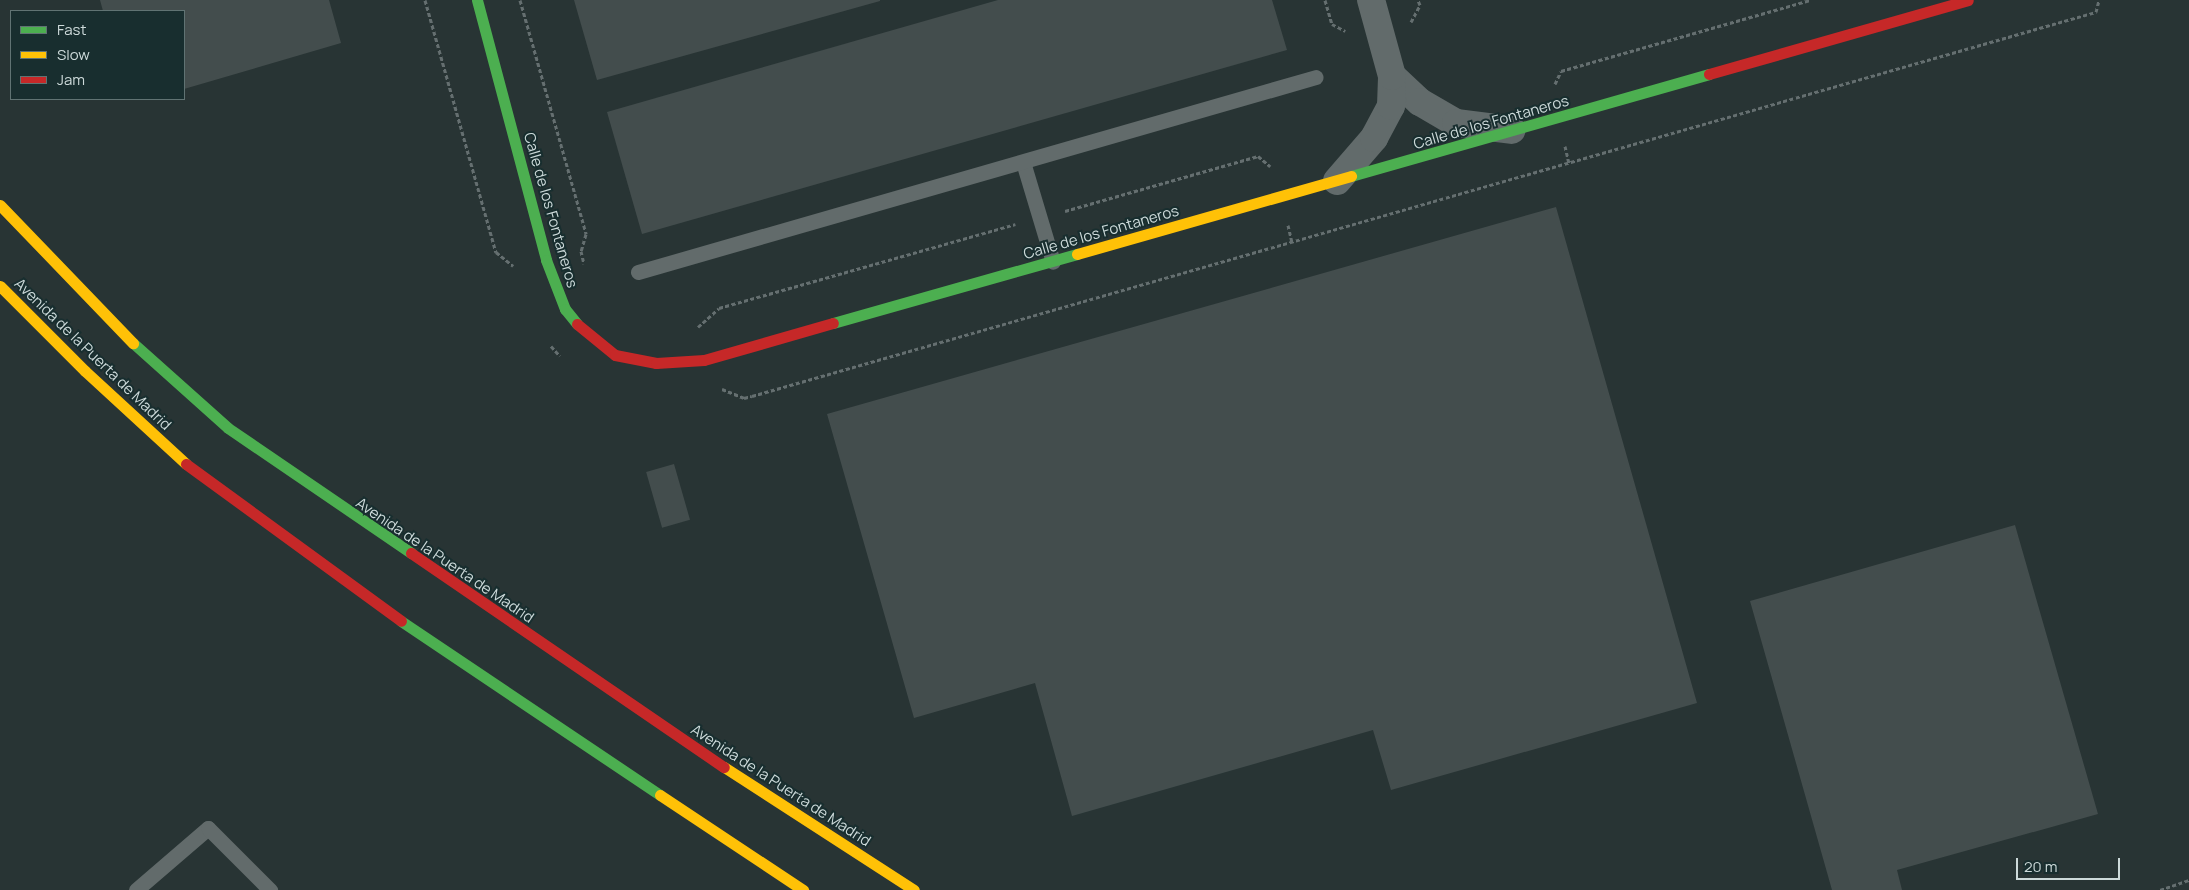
<!DOCTYPE html>
<html>
<head>
<meta charset="utf-8">
<style>
	body { margin:0 }
	#map { position:relative; width:2189px; height:890px; overflow:hidden; background:#283434; font-family:Manrope,sans-serif }
	div>[style] { position:absolute }
	[style*='--x'] { left:calc(var(--x)*1px); top:calc(var(--y)*1px); width:calc(var(--w)*1px); rotate:calc(var(--a)*1deg) }
	.building>* { inset:0; background:#434d4d; transform-origin:0 0 }
	.path>* { height:3px; margin-top:-1.5px; transform-origin:0; background:repeating-linear-gradient(90deg,#656f70 0 4px,transparent 0 6.5px) }
	.lane>* { height:15px; margin:-7.5px; padding:0 7.5px; transform-origin:7.5px; border-radius:7.5px; background:#626b6b }
	.street>* { height:28px; margin:-14px; padding:0 14px; transform-origin:14px; border-radius:14px; background:#626b6b }
	.fast>* { height:11px; margin:-5.5px; padding:0 5.5px; transform-origin:5.5px; border-radius:5.5px; background:#4caf50 }
	.slow>* { height:11px; margin:-5.5px; padding:0 5.5px; transform-origin:5.5px; border-radius:5.5px; background:#ffc107 }
	.jam>* { height:11px; margin:-5.5px; padding:0 5.5px; transform-origin:5.5px; border-radius:5.5px; background:#c62828 }
	span { translate:-50% -50%; white-space:nowrap; text-align:center; line-height:1.15; -webkit-text-stroke:4px #182e2f; paint-order:stroke }
	.street-label { font-size:15px; color:#cddada }
	.legend { position:absolute; left:10px; top:10px; width:175px; height:90px; box-sizing:border-box; background:#182e2f; border:1px solid #607373; margin:0; padding:6px 9px; list-style:none; font-size:15px; color:#cddada }
	.legend li { display:flex; align-items:center; gap:10px; height:25px }
	.legend b { width:25px; border:1px solid #607373 }
	.scale { position:absolute; left:2016px; top:858px; width:104px; height:22px; box-sizing:border-box; border:2px solid #cddada; border-top:0; padding-left:6px; font-size:15px; line-height:18px; white-space:nowrap; color:#cddada; -webkit-text-stroke:4px #182e2f; paint-order:stroke }
</style>
</head>
<body>
<div id="map">
	<div class="building">
		<i style="clip-path:polygon(100px 0,329px 0,341px 43px,184px 89px,184px 11px,103px 11px)"></i>
		<i style="clip-path:polygon(574px 0,880px 0,880px 1px,597px 80px)"></i>
		<i style="clip-path:polygon(998px 0,1272px 0,1287px 50px,642px 234px,607px 112px)"></i>
		<i style="clip-path:polygon(1556px 207px,1697px 703px,1391px 790px,1373px 730px,1072px 816px,1035px 683px,914px 718px,827px 414px)"></i>
		<i style="left:674px;top:464px;width:58px;height:29px;rotate:74deg"></i>
		<i style="clip-path:polygon(2015px 525px,2098px 814px,1897px 870px,1902px 890px,1832px 890px,1750px 601px)"></i>
	</div>
	<div class="path">
		<i style="--x:425;--y:0;--w:262;--a:74.3"></i>
		<i style="--x:496;--y:252;--w:22;--a:39"></i>
		<i style="--x:520;--y:0;--w:243;--a:74.2"></i>
		<i style="--x:586;--y:234;--w:18;--a:106"></i>
		<i style="--x:581;--y:251;--w:13;--a:77"></i>
		<i style="--x:1325;--y:0;--w:25;--a:74"></i>
		<i style="--x:1332;--y:24;--w:15;--a:28"></i>
		<i style="--x:1411;--y:22;--w:19;--a:-62"></i>
		<i style="--x:1420;--y:5;--w:5;--a:-112"></i>
		<i style="--x:1555;--y:84;--w:14;--a:-65"></i>
		<i style="--x:1561;--y:71;--w:259;--a:-15.9"></i>
		<i style="--x:1565;--y:146;--w:17;--a:77"></i>
		<i style="--x:1065;--y:211;--w:201;--a:-15.9"></i>
		<i style="--x:1258;--y:156;--w:16;--a:40"></i>
		<i style="--x:1288;--y:225;--w:17;--a:77"></i>
		<i style="--x:698;--y:327;--w:28;--a:-42"></i>
		<i style="--x:719;--y:308;--w:308;--a:-15.8"></i>
		<i style="--x:551;--y:346;--w:13;--a:48"></i>
		<i style="--x:722;--y:389;--w:24;--a:22"></i>
		<i style="--x:744;--y:398;--w:8;--a:-14"></i>
		<i style="--x:752;--y:396;--w:1398;--a:-15.95"></i>
		<i style="--x:2096;--y:12;--w:12;--a:-76"></i>
		<i style="--x:2160;--y:890;--w:31;--a:-19"></i>
	</div>
	<div class="lane">
		<i style="--x:1023;--y:162;--w:104;--a:73.3"></i>
		<i style="--x:638;--y:272;--w:705;--a:-16.05"></i>
		<i style="--x:136;--y:890;--w:95;--a:-40.7"></i>
		<i style="--x:208;--y:828;--w:88;--a:45"></i>
	</div>
	<div class="street">
		<i style="--x:1392;--y:76;--w:38;--a:43"></i>
		<i style="--x:1420;--y:102;--w:42;--a:30.3"></i>
		<i style="--x:1456;--y:123;--w:56;--a:7.1"></i>
		<i style="--x:1337;--y:181;--w:57;--a:-49.3"></i>
		<i style="--x:1374;--y:138;--w:36;--a:-62"></i>
		<i style="--x:1391;--y:106;--w:30;--a:-88"></i>
		<i style="--x:1392;--y:76;--w:79;--a:-105.4"></i>
	</div>
	<div class="fast">
		<i style="--x:477;--y:0;--w:269;--a:75.1"></i>
		<i style="--x:546;--y:260;--w:53;--a:68.8"></i>
		<i style="--x:565;--y:309;--w:19;--a:51"></i>
		<i style="--x:1351;--y:176;--w:372;--a:-15.9"></i>
		<i style="--x:833;--y:323;--w:254;--a:-15.8"></i>
		<i style="--x:133;--y:343;--w:127;--a:41.8"></i>
		<i style="--x:228;--y:428;--w:222;--a:34.3"></i>
		<i style="--x:401;--y:621;--w:312;--a:33.9"></i>
	</div>
	<div class="slow">
		<i style="--x:0;--y:205;--w:192;--a:46.1"></i>
		<i style="--x:1077;--y:254;--w:285;--a:-15.9"></i>
		<i style="--x:0;--y:286;--w:120;--a:45"></i>
		<i style="--x:85;--y:371;--w:137;--a:42.6"></i>
		<i style="--x:724;--y:767;--w:226;--a:32.9"></i>
		<i style="--x:660;--y:795;--w:172;--a:33.6"></i>
	</div>
	<div class="jam">
		<i style="--x:1709;--y:74;--w:269;--a:-15.9"></i>
		<i style="--x:577;--y:324;--w:49;--a:39.2"></i>
		<i style="--x:615;--y:355;--w:42;--a:11"></i>
		<i style="--x:656;--y:363;--w:48;--a:-3.6"></i>
		<i style="--x:704;--y:360;--w:134;--a:-16"></i>
		<i style="--x:186;--y:464;--w:266;--a:36.1"></i>
		<i style="--x:411;--y:553;--w:379;--a:34.4"></i>
	</div>
	<div class="street-label">
		<span style="left:1491px;top:122px;rotate:-16deg">Calle de los Fontaneros</span>
		<span style="left:551px;top:210px;rotate:74deg">Calle de los Fontaneros</span>
		<span style="left:1101px;top:232px;rotate:-16deg">Calle de los Fontaneros</span>
		<span style="left:93px;top:354px;rotate:44deg">Avenida de la Puerta de Madrid</span>
		<span style="left:445px;top:560px;rotate:34deg">Avenida de la Puerta de Madrid</span>
		<span style="left:781px;top:785px;rotate:33deg">Avenida de la Puerta de Madrid</span>
	</div>
	<ul class="legend">
	<li><b style="height:6px;background:#4caf50"></b>Fast</li>
	<li><b style="height:6px;background:#ffc107"></b>Slow</li>
	<li><b style="height:6px;background:#c62828"></b>Jam</li>
	</ul>
	<div class="scale">20 m</div>
</div>
</body>
</html>
